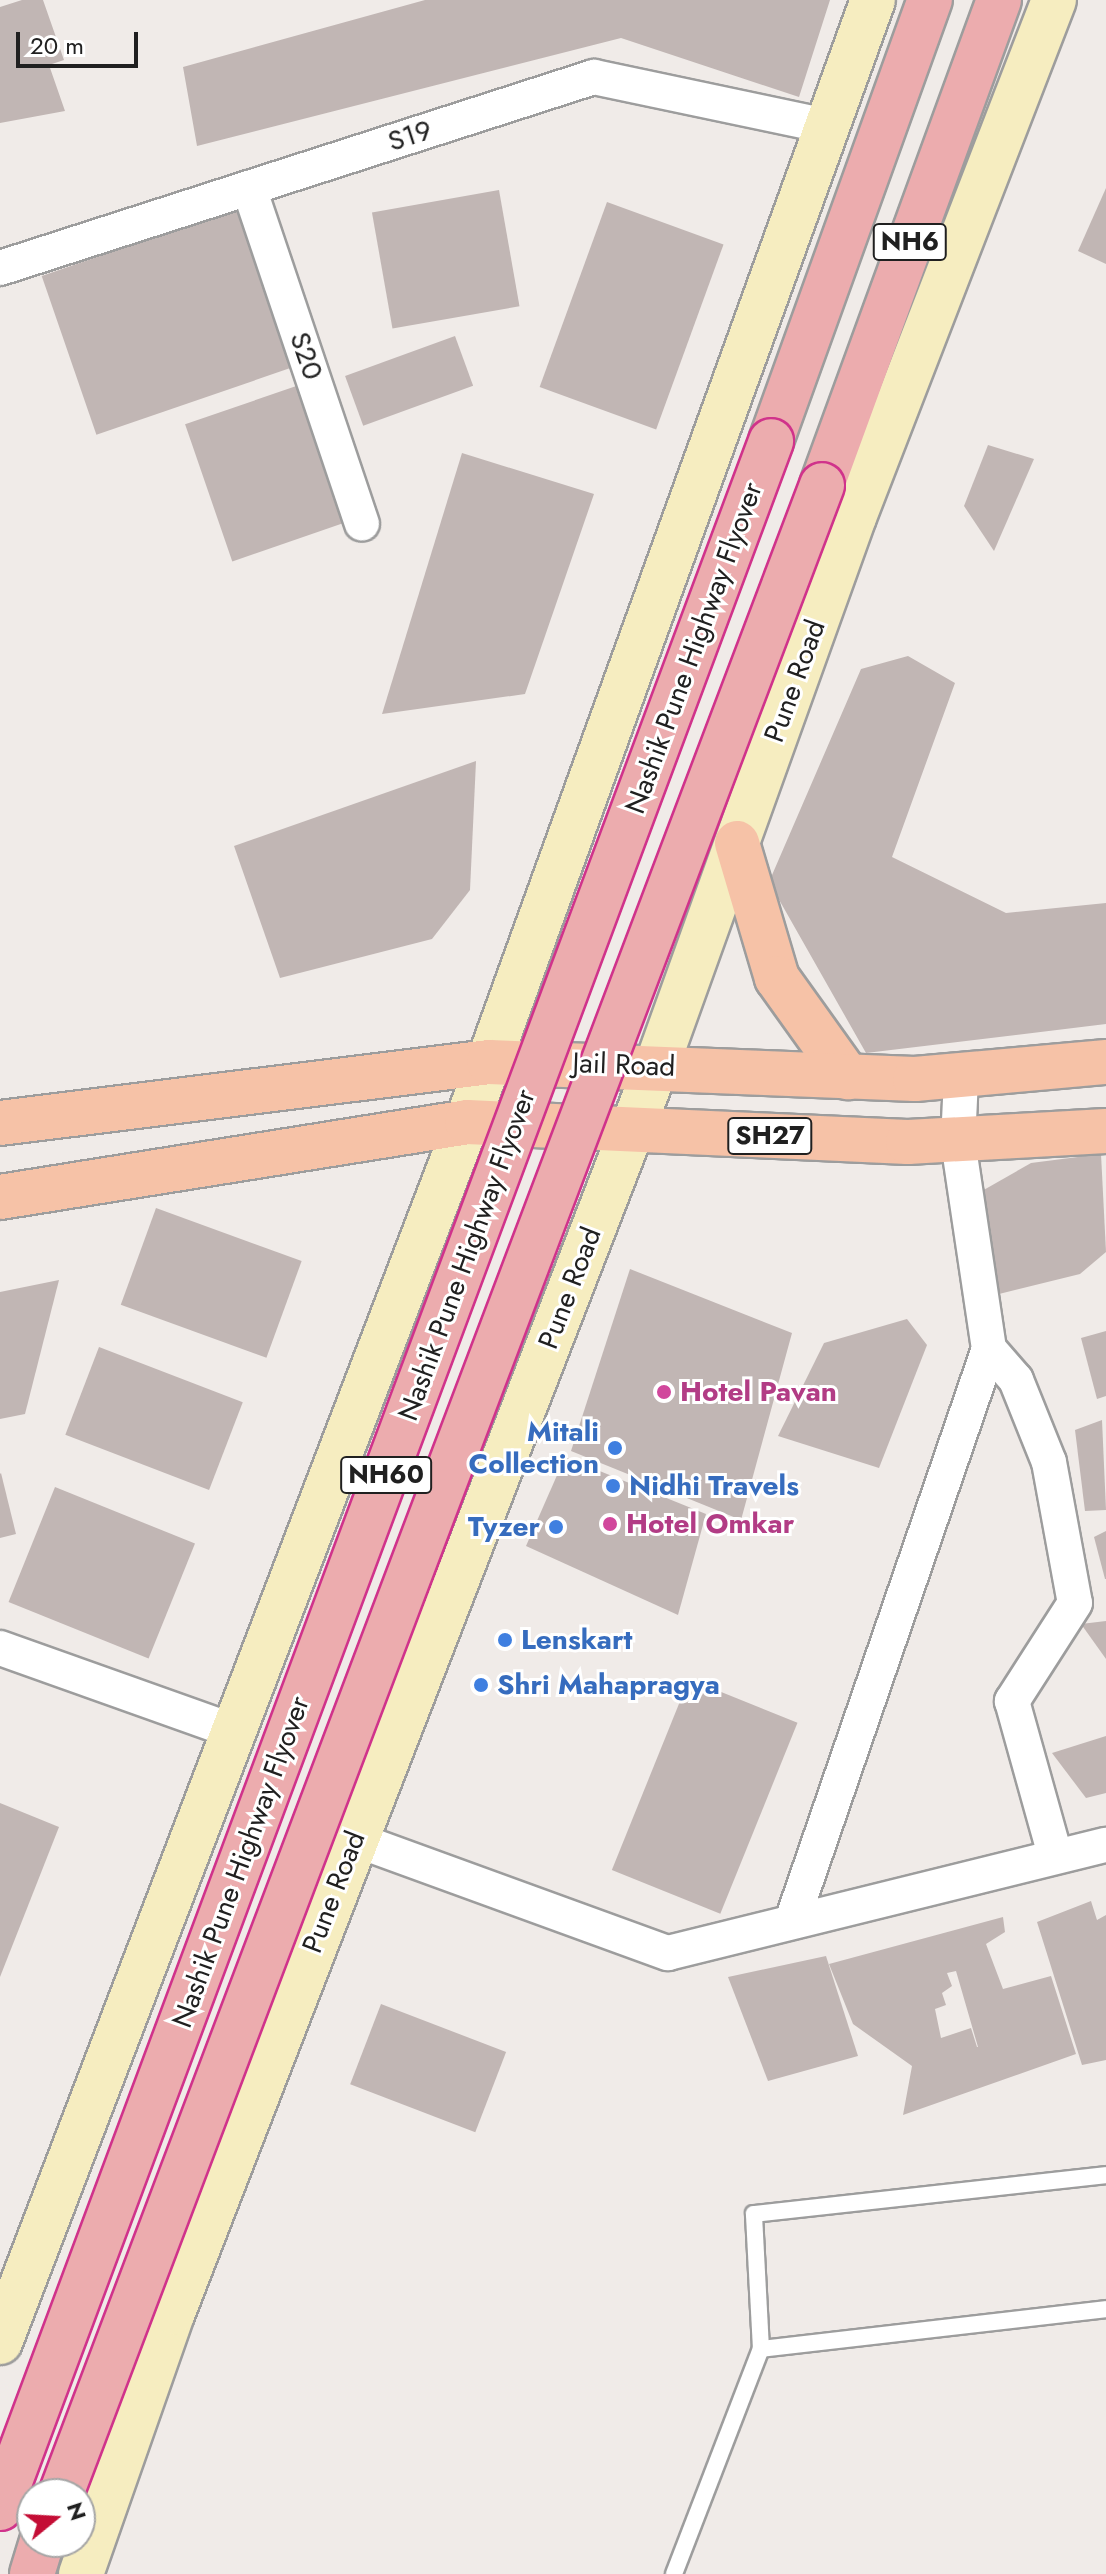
<!DOCTYPE html>
<html>
<head>
<meta charset="utf-8">
<style>
	body { margin:0 }
	#map { position:relative; width:1106px; height:2574px; overflow:hidden; background:#f0ebe8; font-family:Jost,sans-serif }
	div>[style] { position:absolute }
	[style*='--x'] { left:calc(var(--x)*1px); top:calc(var(--y)*1px); width:calc(var(--w)*1px); rotate:calc(var(--a)*1deg) }
	.building>* { inset:0; background:#c1b6b4; transform-origin:0 0 }
	.roads { filter:drop-shadow(2px 0 #9d9d9d) drop-shadow(-2px 0 #9d9d9d) drop-shadow(0 2px #9d9d9d) drop-shadow(0 -2px #9d9d9d) }
	.service>* { height:16px; margin:-8px; padding:0 8px; transform-origin:8px; border-radius:8px; background:#fff }
	.minor>* { height:34px; margin:-17px; padding:0 17px; transform-origin:17px; border-radius:17px; background:#fff }
	.secondary>* { height:44px; margin:-22px; padding:0 22px; transform-origin:22px; border-radius:22px; background:#f6edc0 }
	.primary>* { height:44px; margin:-22px; padding:0 22px; transform-origin:22px; border-radius:22px; background:#f6c2a7 }
	.trunk>* { height:44px; margin:-22px; padding:0 22px; transform-origin:22px; border-radius:22px; background:#ecacae }
	.bridges { filter:drop-shadow(2px 0 #d0338b) drop-shadow(-2px 0 #d0338b) drop-shadow(0 2px #d0338b) drop-shadow(0 -2px #d0338b) }
	.trunk-bridge>* { height:44px; margin:-22px; padding:0 22px; transform-origin:22px; border-radius:22px; background:#ecacae }
	.dots>* { width:22px; height:22px; translate:-50% -50%; box-sizing:border-box; border:4px solid #fff; border-radius:50% }
	span { translate:-50% -50%; white-space:nowrap; text-align:center; line-height:1.15; -webkit-text-stroke:6px #fff; paint-order:stroke }
	.shield-label span { padding:2px 6px; background:#fff; border:2px solid; border-radius:6px; -webkit-text-stroke-width:0 }
	.shield-label { font-size:26px; color:#202020; font-weight:700 }
	.street-label { font-size:28px; color:#202020 }
	.hotel-label { font-size:28px; color:#b23c85; font-weight:700 }
	.left { translate:0 -50%; text-align:left }
	.shop-label { font-size:28px; color:#366cbe; font-weight:700 }
	.right { translate:-100% -50%; text-align:right }
	.north { position:absolute; left:16px; top:2478px; width:80px; height:80px; box-sizing:border-box; background:#fff; border:2px solid #a6a6a6; border-radius:50%; rotate:72deg; font-size:22px; font-weight:700; line-height:32px; text-align:center; color:#202020 }
	.north::after { content:''; display:block; margin:auto; width:28px; height:36px; background:#c40d35; clip-path:polygon(50% 0,100% 100%,50% 72%,0 100%) }
	.scale { position:absolute; left:16px; top:32px; width:122px; height:36px; box-sizing:border-box; border:4px solid #202020; border-top:0; padding-left:10px; font-size:24px; line-height:28px; white-space:nowrap; color:#202020; -webkit-text-stroke:6px #fff; paint-order:stroke }
</style>
</head>
<body>
<div id="map">
	<div class="building">
		<i style="clip-path:polygon(22px 0,43px 0,64px 60px,49px 65px,65px 111px,0 123px,0 7px)"></i>
		<i style="clip-path:polygon(425px 0,830px 0,799px 97px,621px 38px,197px 146px,183px 67px)"></i>
		<i style="clip-path:polygon(1106px 188px,1106px 264px,1078px 251px)"></i>
		<i style="left:499px;top:190px;width:118px;height:129px;rotate:80deg"></i>
		<i style="left:607px;top:202px;width:124px;height:197px;rotate:20deg"></i>
		<i style="left:245px;top:206px;width:168px;height:215px;rotate:71deg"></i>
		<i style="left:455px;top:336px;width:53px;height:117px;rotate:70deg"></i>
		<i style="left:308px;top:382px;width:145px;height:130px;rotate:71deg"></i>
		<i style="clip-path:polygon(988px 445px,1034px 459px,994px 551px,964px 506px)"></i>
		<i style="clip-path:polygon(462px 453px,594px 494px,525px 694px,382px 714px)"></i>
		<i style="clip-path:polygon(908px 656px,955px 683px,892px 857px,1006px 913px,1106px 903px,1106px 1024px,866px 1053px,769px 882px,861px 669px)"></i>
		<i style="clip-path:polygon(476px 761px,470px 890px,432px 939px,280px 978px,234px 846px)"></i>
		<i style="clip-path:polygon(1101px 1154px,1106px 1252px,1080px 1274px,983px 1298px,952px 1208px,1031px 1163px)"></i>
		<i style="left:156px;top:1208px;width:155px;height:103px;rotate:20deg"></i>
		<i style="clip-path:polygon(630px 1269px,792px 1333px,741px 1520px,571px 1451px)"></i>
		<i style="clip-path:polygon(59px 1280px,25px 1414px,0 1419px,0 1292px)"></i>
		<i style="clip-path:polygon(907px 1319px,927px 1345px,879px 1468px,778px 1436px,824px 1343px)"></i>
		<i style="clip-path:polygon(1106px 1331px,1106px 1396px,1097px 1399px,1081px 1338px)"></i>
		<i style="left:99px;top:1347px;width:154px;height:94px;rotate:21deg"></i>
		<i style="clip-path:polygon(1102px 1420px,1106px 1510px,1085px 1511px,1075px 1430px)"></i>
		<i style="clip-path:polygon(565px 1457px,706px 1514px,678px 1615px,526px 1546px)"></i>
		<i style="clip-path:polygon(1px 1473px,16px 1534px,0 1538px,0 1474px)"></i>
		<i style="left:55px;top:1487px;width:151px;height:124px;rotate:22deg"></i>
		<i style="clip-path:polygon(1106px 1531px,1106px 1579px,1105px 1579px,1094px 1537px)"></i>
		<i style="clip-path:polygon(1106px 1621px,1106px 1659px,1081px 1624px)"></i>
		<i style="left:689px;top:1679px;width:117px;height:206px;rotate:22deg"></i>
		<i style="clip-path:polygon(1106px 1736px,1106px 1793px,1086px 1798px,1052px 1753px)"></i>
		<i style="clip-path:polygon(0 1803px,59px 1827px,0 1977px)"></i>
		<i style="clip-path:polygon(1091px 1901px,1097px 1920px,1106px 1915px,1106px 2060px,1082px 2065px,1037px 1922px)"></i>
		<i style="clip-path:polygon(evenodd,1003px 1917px,1005px 1932px,986px 1944px,1003px 1989px,1051px 1976px,1076px 2054px,903px 2115px,912px 2066px,853px 2024px,829px 1964px,1003px 1917px,956px 1971px,978px 2047px,977px 2047px,971px 2028px,941px 2038px,935px 2009px,946px 2005px,942px 1993px,952px 1986px,947px 1973px,956px 1971px)"></i>
		<i style="clip-path:polygon(826px 1956px,858px 2056px,768px 2081px,728px 1977px)"></i>
		<i style="left:381px;top:2004px;width:134px;height:86px;rotate:21deg"></i>
	</div>
	<div class="roads">
		<div class="service">
			<i style="--x:761;--y:2349;--w:135;--a:-93"></i>
			<i style="--x:754;--y:2214;--w:354;--a:-6.3"></i>
			<i style="--x:674;--y:2574;--w:241;--a:-68.9"></i>
			<i style="--x:761;--y:2349;--w:347;--a:-6.6"></i>
		</div>
		<div class="minor">
			<i style="--x:249;--y:188;--w:354;--a:71.4"></i>
			<i style="--x:0;--y:268;--w:624;--a:-17.83"></i>
			<i style="--x:594;--y:77;--w:237;--a:11.9"></i>
			<i style="--x:989;--y:1349;--w:41;--a:48.9"></i>
			<i style="--x:1016;--y:1380;--w:88;--a:68.1"></i>
			<i style="--x:1049;--y:1462;--w:143;--a:79.6"></i>
			<i style="--x:1075;--y:1603;--w:117;--a:122.7"></i>
			<i style="--x:1012;--y:1701;--w:160;--a:74.4"></i>
			<i style="--x:0;--y:1648;--w:244;--a:19.6"></i>
			<i style="--x:354;--y:1839;--w:334;--a:20"></i>
			<i style="--x:668;--y:1953;--w:451;--a:-13.9"></i>
			<i style="--x:792;--y:1921;--w:605;--a:-71"></i>
			<i style="--x:989;--y:1349;--w:209;--a:-98.5"></i>
			<i style="--x:958;--y:1142;--w:63;--a:-87.3"></i>
		</div>
		<div class="secondary">
			<i style="--x:0;--y:2342;--w:1306;--a:-69.05"></i>
			<i style="--x:467;--y:1122;--w:1193;--a:-70.11"></i>
			<i style="--x:81;--y:2574;--w:278;--a:-70.7"></i>
			<i style="--x:173;--y:2312;--w:1338;--a:-68.79"></i>
			<i style="--x:657;--y:1065;--w:582;--a:-70.23"></i>
			<i style="--x:854;--y:517;--w:554;--a:-68.85"></i>
		</div>
		<div class="primary">
			<i style="--x:737;--y:843;--w:141;--a:73.5"></i>
			<i style="--x:777;--y:978;--w:122;--a:54.4"></i>
			<i style="--x:0;--y:1123;--w:493;--a:-7.1"></i>
			<i style="--x:489;--y:1062;--w:426;--a:2.3"></i>
			<i style="--x:915;--y:1079;--w:192;--a:-5.1"></i>
			<i style="--x:0;--y:1197;--w:473;--a:-9.1"></i>
			<i style="--x:467;--y:1122;--w:441;--a:2.6"></i>
			<i style="--x:908;--y:1142;--w:198;--a:-3.2"></i>
		</div>
		<div class="trunk">
			<i style="--x:771;--y:441;--w:469;--a:-70.2"></i>
			<i style="--x:822;--y:485;--w:516;--a:-69.95"></i>
			<i style="--x:32;--y:2574;--w:34;--a:-73"></i>
		</div>
	</div>
	<div class="bridges">
		<div class="trunk-bridge">
			<i style="--x:61;--y:2494;--w:2148;--a:-69.25"></i>
			<i style="--x:0;--y:2508;--w:2206;--a:-69.54"></i>
		</div>
	</div>
	<div class="dots">
		<i style="left:664px;top:1392px;background:#d1479c"></i>
		<i style="left:615px;top:1448px;background:#3f7fe0"></i>
		<i style="left:613px;top:1486px;background:#3f7fe0"></i>
		<i style="left:610px;top:1524px;background:#d1479c"></i>
		<i style="left:556px;top:1527px;background:#3f7fe0"></i>
		<i style="left:505px;top:1640px;background:#3f7fe0"></i>
		<i style="left:481px;top:1685px;background:#3f7fe0"></i>
	</div>
	<div class="shield-label">
		<span style="left:910px;top:242px">NH6</span>
		<span style="left:770px;top:1136px">SH27</span>
		<span style="left:386px;top:1475px">NH60</span>
	</div>
	<div class="street-label">
		<span style="left:410px;top:136px;rotate:-18deg">S19</span>
		<span style="left:306px;top:356px;rotate:71deg">S20</span>
		<span style="left:694px;top:648px;rotate:-70deg">Nashik Pune Highway Flyover</span>
		<span style="left:795px;top:681px;rotate:-70deg">Pune Road</span>
		<span style="left:624px;top:1065px;rotate:2deg">Jail Road</span>
		<span style="left:467px;top:1255px;rotate:-70deg">Nashik Pune Highway Flyover</span>
		<span style="left:570px;top:1288px;rotate:-69deg">Pune Road</span>
		<span style="left:241px;top:1862px;rotate:-70deg">Nashik Pune Highway Flyover</span>
		<span style="left:334px;top:1892px;rotate:-69deg">Pune Road</span>
	</div>
	<div class="hotel-label">
		<span class="left" style="left:680px;top:1392px">Hotel Pavan</span>
		<span class="left" style="left:626px;top:1524px">Hotel Omkar</span>
	</div>
	<div class="shop-label">
		<span class="right" style="left:599px;top:1448px">Mitali<br>Collection</span>
		<span class="left" style="left:629px;top:1486px">Nidhi Travels</span>
		<span class="right" style="left:540px;top:1527px">Tyzer</span>
		<span class="left" style="left:521px;top:1640px">Lenskart</span>
		<span class="left" style="left:497px;top:1685px">Shri Mahapragya</span>
	</div>
	<div class="north">N</div>
	<div class="scale">20 m</div>
</div>
</body>
</html>
